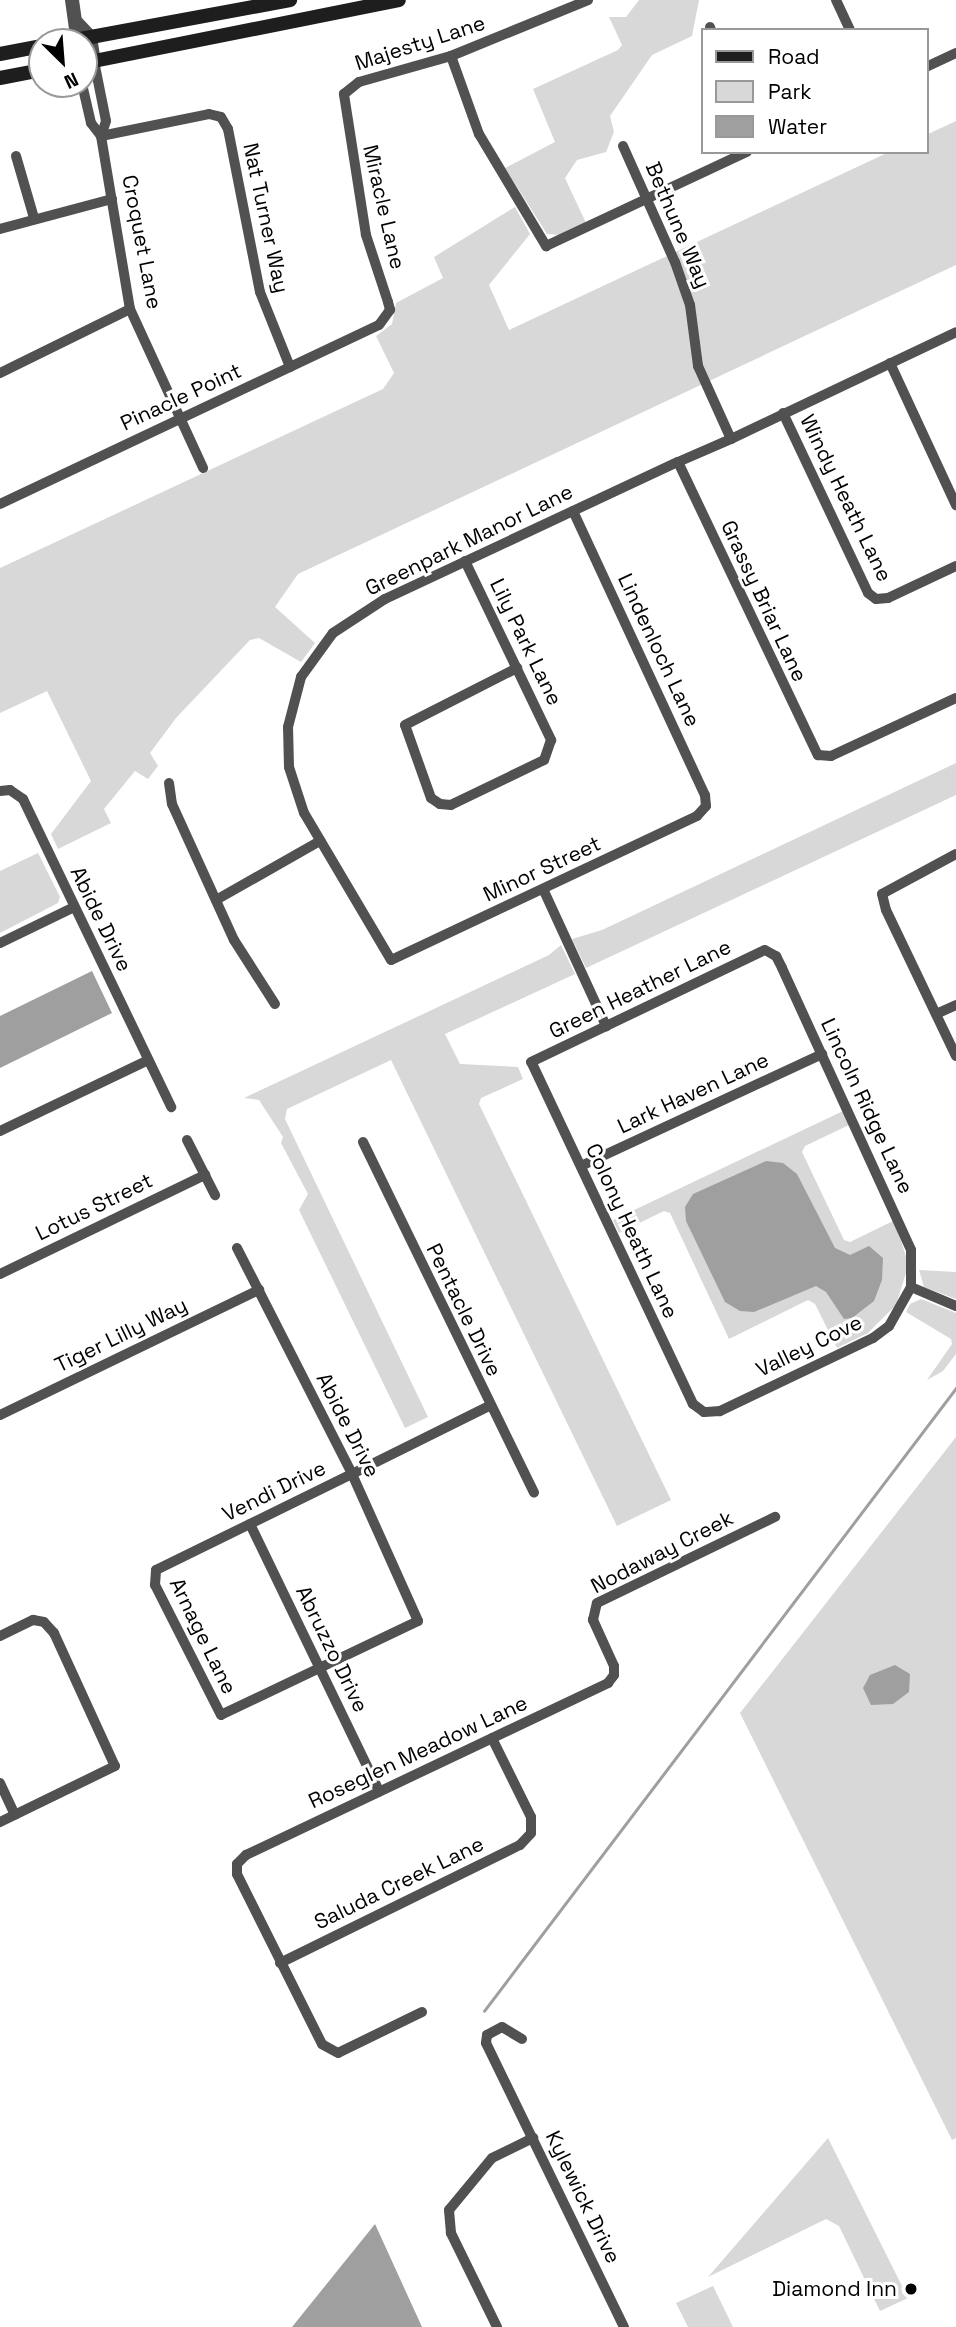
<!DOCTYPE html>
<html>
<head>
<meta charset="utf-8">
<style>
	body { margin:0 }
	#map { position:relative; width:956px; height:2327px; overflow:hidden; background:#fff; font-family:"Space Grotesk",sans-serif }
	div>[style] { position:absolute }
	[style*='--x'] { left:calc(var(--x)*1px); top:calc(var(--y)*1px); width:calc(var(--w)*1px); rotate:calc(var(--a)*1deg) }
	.green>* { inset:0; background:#d8d8d8 }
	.water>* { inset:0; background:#9f9f9f }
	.stream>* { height:2.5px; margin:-1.25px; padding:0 1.25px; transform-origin:1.25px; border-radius:1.25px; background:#9f9f9f }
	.minor>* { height:10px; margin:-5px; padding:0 5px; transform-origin:5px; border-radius:5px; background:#515151 }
	.tertiary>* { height:14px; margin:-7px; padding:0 7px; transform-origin:7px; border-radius:7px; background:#515151 }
	.secondary>* { height:14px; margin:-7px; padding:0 7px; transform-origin:7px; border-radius:7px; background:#1e1e1e }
	.dots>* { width:19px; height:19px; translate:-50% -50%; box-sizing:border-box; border:4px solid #fff; border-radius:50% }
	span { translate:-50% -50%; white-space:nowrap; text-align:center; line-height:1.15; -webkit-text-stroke:6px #fff; paint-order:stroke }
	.street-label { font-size:21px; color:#000 }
	.poi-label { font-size:21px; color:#000 }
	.right { translate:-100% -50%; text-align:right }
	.legend { position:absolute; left:701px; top:28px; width:228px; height:126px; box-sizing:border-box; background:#fff; border:2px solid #999; margin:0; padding:9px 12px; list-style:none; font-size:21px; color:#000 }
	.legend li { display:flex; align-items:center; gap:14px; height:35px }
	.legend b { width:35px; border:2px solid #999 }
	.north { position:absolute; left:28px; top:28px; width:70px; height:70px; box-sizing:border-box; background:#fff; border:2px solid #999; border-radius:50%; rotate:155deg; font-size:19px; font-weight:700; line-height:28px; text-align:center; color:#000 }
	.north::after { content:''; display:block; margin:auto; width:24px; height:32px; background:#000; clip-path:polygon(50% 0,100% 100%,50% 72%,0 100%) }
</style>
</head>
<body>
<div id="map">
	<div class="green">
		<i style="clip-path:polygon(639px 0,699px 0,692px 36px,652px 55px,610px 116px,614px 132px,606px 152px,577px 160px,565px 178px,586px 223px,560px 235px,547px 234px,505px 168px,555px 142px,533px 89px,618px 50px,622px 45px,609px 17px,626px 17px)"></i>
		<i style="clip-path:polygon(956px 121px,956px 265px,298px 574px,275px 607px,315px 643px,301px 662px,259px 638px,250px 640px,176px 718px,150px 753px,158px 766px,148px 779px,135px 771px,104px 809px,111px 823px,58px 849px,51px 834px,91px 781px,47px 691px,0 713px,0 568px,383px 389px,394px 373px,376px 336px,392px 324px,396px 303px,443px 278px,434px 257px,515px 207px,530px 234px,489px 285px,509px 330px,889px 152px,926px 152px,926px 135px)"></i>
		<i style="clip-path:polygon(956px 763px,956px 795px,586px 968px,572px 939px,602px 930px)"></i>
		<i style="clip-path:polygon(38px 853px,60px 897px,58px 903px,0 933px,0 871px)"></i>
		<i style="clip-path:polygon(561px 945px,575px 974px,445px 1034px,460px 1064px,518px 1067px,523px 1079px,481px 1098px,479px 1104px,671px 1500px,617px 1526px,391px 1060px,287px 1109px,285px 1119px,428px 1417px,405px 1428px,299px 1210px,308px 1194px,281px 1143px,283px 1137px,259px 1100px,244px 1098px,549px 955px)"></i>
		<i style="clip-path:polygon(843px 1111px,849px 1125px,805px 1146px,802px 1152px,844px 1240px,850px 1242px,895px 1220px,906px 1257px,906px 1273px,896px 1305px,868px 1333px,837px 1348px,815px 1304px,808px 1300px,729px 1339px,670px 1213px,664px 1211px,619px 1233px,613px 1220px)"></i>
		<i style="clip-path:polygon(919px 1270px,956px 1272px,956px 1299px,924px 1287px)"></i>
		<i style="clip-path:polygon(921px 1299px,956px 1313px,956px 1354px,943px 1371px,927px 1380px,952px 1344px,951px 1339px,906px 1312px,910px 1304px)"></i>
		<i style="clip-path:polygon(956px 1437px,956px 2138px,952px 2140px,740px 1713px)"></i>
		<i style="clip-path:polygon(828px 2138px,908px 2298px,880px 2311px,839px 2226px,826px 2219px,708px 2277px)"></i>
		<i style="clip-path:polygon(713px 2286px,733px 2327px,688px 2327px,676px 2303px)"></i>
	</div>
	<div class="water">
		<i style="clip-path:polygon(92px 971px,112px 1013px,0 1068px,0 1016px)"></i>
		<i style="clip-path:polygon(766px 1161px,783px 1163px,797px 1174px,835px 1248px,850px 1255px,869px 1246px,883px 1258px,882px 1280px,874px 1301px,852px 1318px,844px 1319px,826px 1292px,816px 1286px,754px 1312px,740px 1311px,725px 1302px,686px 1221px,685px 1207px,693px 1194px)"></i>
		<i style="clip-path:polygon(895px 1665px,910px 1674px,909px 1692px,893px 1704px,871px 1705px,863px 1688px,870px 1675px)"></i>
		<i style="clip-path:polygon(375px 2224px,422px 2327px,292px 2327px)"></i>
	</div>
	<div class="stream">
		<i style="--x:484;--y:2011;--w:782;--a:-52.85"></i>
	</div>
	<div class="minor">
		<i style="--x:836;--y:0;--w:33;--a:65"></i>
		<i style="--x:710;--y:27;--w:3;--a:72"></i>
		<i style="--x:451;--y:56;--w:83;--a:70.3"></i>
		<i style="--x:479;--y:134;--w:131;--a:59.1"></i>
		<i style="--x:546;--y:246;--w:222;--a:-25.1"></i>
		<i style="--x:94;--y:61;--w:61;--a:78.7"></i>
		<i style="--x:106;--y:121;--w:16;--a:108"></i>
		<i style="--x:926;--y:67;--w:33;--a:-25"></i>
		<i style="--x:82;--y:84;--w:40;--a:77"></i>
		<i style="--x:91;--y:123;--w:16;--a:52"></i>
		<i style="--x:101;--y:136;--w:175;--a:80.5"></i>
		<i style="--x:130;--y:309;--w:175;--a:65.3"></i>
		<i style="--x:101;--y:136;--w:110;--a:-11.5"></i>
		<i style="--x:209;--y:114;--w:12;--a:14"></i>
		<i style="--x:221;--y:117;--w:14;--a:60"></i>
		<i style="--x:228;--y:129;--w:166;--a:78.9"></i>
		<i style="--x:260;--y:292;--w:81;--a:68.2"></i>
		<i style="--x:623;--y:146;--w:127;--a:65.9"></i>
		<i style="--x:675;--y:262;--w:46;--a:70.8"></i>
		<i style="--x:690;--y:305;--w:62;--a:82.5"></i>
		<i style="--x:698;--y:366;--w:80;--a:65.7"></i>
		<i style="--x:16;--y:156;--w:65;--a:73.8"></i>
		<i style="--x:0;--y:229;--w:116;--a:-15"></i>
		<i style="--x:890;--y:363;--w:157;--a:65.1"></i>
		<i style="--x:0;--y:373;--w:145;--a:-26.2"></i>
		<i style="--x:783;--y:413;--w:199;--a:64.7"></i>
		<i style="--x:868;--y:593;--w:10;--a:37"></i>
		<i style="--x:876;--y:599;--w:12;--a:-5"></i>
		<i style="--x:888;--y:598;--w:75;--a:-25.2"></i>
		<i style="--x:678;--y:462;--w:325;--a:64.5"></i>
		<i style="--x:818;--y:755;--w:13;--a:4"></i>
		<i style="--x:831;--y:756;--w:138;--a:-24.9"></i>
		<i style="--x:0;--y:504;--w:419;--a:-25.3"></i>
		<i style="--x:379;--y:325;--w:19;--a:-54"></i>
		<i style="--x:390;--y:310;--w:8;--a:-104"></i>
		<i style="--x:388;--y:302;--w:71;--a:-108.2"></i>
		<i style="--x:366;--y:235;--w:143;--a:-98.9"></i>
		<i style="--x:344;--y:94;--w:19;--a:-39"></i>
		<i style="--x:359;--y:82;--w:96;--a:-15.8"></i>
		<i style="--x:451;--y:56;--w:148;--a:-22.2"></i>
		<i style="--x:573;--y:511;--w:313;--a:65.1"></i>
		<i style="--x:705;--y:795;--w:11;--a:85"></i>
		<i style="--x:706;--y:806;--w:13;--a:132"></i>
		<i style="--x:697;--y:816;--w:338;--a:154.8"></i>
		<i style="--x:391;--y:960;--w:171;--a:-120.6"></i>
		<i style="--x:304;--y:813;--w:48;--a:-108.1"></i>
		<i style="--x:289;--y:767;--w:40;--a:-91.4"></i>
		<i style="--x:288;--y:727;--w:52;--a:-75.4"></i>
		<i style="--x:301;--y:677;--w:54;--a:-54"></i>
		<i style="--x:333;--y:633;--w:62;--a:-33.2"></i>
		<i style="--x:385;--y:599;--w:323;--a:-25.1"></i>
		<i style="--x:678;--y:462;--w:58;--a:-23.5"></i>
		<i style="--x:731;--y:439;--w:249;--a:-25.4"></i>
		<i style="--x:465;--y:561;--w:199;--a:64.3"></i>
		<i style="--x:551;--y:740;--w:21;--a:109"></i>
		<i style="--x:544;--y:760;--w:103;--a:154.2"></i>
		<i style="--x:451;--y:805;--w:11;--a:-175"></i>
		<i style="--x:440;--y:804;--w:11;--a:-146"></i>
		<i style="--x:431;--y:798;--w:77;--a:-109.6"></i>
		<i style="--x:405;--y:725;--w:126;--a:-27"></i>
		<i style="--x:169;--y:783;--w:21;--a:82"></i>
		<i style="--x:172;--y:804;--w:149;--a:65.5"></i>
		<i style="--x:234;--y:940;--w:76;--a:57.4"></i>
		<i style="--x:0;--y:791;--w:10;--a:-6"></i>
		<i style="--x:10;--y:790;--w:16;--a:35"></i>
		<i style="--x:23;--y:799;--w:342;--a:64.3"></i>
		<i style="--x:956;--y:854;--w:84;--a:151.6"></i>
		<i style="--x:882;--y:894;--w:16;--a:76"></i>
		<i style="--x:886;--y:910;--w:162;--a:64.4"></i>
		<i style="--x:544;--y:891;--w:149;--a:65.3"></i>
		<i style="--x:216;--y:900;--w:120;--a:-29.6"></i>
		<i style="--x:0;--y:943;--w:82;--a:-25.9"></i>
		<i style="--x:765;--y:950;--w:13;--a:29"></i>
		<i style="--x:776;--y:956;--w:13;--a:63"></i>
		<i style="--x:782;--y:968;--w:310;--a:65.4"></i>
		<i style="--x:911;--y:1250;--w:37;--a:90"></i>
		<i style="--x:911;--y:1287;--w:45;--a:119.4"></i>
		<i style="--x:889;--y:1326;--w:20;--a:143"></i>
		<i style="--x:873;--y:1338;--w:170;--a:154.5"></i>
		<i style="--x:720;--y:1411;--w:16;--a:176"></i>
		<i style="--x:704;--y:1412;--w:14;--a:-144"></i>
		<i style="--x:693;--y:1404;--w:378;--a:-115.3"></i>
		<i style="--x:531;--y:1062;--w:259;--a:-25.6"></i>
		<i style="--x:936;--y:1014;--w:22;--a:-24"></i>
		<i style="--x:0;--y:1131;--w:164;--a:-25.6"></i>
		<i style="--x:187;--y:1140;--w:62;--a:63"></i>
		<i style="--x:363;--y:1142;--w:390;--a:64"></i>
		<i style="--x:581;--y:1166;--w:266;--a:-24.9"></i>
		<i style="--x:237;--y:1248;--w:254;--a:63"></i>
		<i style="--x:352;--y:1474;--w:161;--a:65.8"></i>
		<i style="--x:418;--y:1621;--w:218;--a:154.5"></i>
		<i style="--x:221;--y:1715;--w:146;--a:-116.9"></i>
		<i style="--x:155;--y:1585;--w:15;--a:-86"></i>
		<i style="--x:156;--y:1570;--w:218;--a:-26.1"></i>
		<i style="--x:352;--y:1474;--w:153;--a:-26.4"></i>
		<i style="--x:0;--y:1274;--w:228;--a:-25.8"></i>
		<i style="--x:911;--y:1287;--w:49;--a:22.9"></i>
		<i style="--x:0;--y:1415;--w:288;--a:-25.8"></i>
		<i style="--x:250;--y:1524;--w:297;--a:64.2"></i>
		<i style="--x:0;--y:1636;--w:37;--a:-26"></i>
		<i style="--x:33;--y:1620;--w:11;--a:10"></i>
		<i style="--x:44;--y:1622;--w:15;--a:48"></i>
		<i style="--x:54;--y:1633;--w:146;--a:65.4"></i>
		<i style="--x:115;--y:1766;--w:128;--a:154"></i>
		<i style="--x:0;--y:1783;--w:35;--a:65"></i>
		<i style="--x:280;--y:1963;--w:267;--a:-26.2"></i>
		<i style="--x:520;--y:1845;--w:16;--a:-47"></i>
		<i style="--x:531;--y:1833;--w:16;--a:-90"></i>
		<i style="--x:531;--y:1817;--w:88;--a:-116.3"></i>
		<i style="--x:422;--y:2012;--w:93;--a:154"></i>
		<i style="--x:338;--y:2053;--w:18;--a:-151"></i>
		<i style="--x:322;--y:2044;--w:190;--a:-116.6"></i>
		<i style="--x:237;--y:1874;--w:10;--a:-90"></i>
		<i style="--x:237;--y:1864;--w:13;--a:-45"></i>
		<i style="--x:246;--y:1855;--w:401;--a:-25.4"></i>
		<i style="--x:608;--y:1683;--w:10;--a:-53"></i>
		<i style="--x:614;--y:1675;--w:9;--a:-90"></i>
		<i style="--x:614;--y:1666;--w:51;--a:-114.5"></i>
		<i style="--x:593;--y:1620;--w:17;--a:-77"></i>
		<i style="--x:597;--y:1603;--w:198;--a:-25.8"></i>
		<i style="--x:522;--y:2039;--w:23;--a:-149"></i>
		<i style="--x:502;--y:2027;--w:17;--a:152"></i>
		<i style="--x:487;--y:2035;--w:8;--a:97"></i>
		<i style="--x:486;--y:2043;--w:316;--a:64.1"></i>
		<i style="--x:497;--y:2327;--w:105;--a:-116.1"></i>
		<i style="--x:451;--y:2233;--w:23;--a:-95"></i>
		<i style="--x:449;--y:2210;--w:67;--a:-50.4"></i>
		<i style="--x:492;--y:2158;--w:46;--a:-26"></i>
	</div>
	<div class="tertiary">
		<i style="--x:72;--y:0;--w:30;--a:82"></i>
		<i style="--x:77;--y:23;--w:19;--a:47"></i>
		<i style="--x:90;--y:37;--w:24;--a:81"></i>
	</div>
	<div class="secondary">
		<i style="--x:64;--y:42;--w:230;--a:-10.5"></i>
		<i style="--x:0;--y:54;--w:43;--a:-10.8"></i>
		<i style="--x:84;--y:63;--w:321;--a:-11.3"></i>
		<i style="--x:0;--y:78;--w:43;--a:-10.8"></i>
	</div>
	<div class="dots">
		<i style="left:911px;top:2289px;background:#000"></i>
	</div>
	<div class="street-label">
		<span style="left:420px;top:43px;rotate:-18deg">Majesty Lane</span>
		<span style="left:384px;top:207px;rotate:77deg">Miracle Lane</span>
		<span style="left:266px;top:218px;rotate:78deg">Nat Turner Way</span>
		<span style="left:678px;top:225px;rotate:67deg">Bethune Way</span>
		<span style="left:142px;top:242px;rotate:79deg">Croquet Lane</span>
		<span style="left:181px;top:397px;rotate:-25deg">Pinacle Point</span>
		<span style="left:846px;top:498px;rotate:64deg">Windy Heath Lane</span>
		<span style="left:469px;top:540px;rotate:-26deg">Greenpark Manor Lane</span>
		<span style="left:764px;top:601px;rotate:65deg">Grassy Briar Lane</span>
		<span style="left:526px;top:642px;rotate:64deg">Lily Park Lane</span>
		<span style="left:659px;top:650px;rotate:65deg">Lindenloch Lane</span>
		<span style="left:542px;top:869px;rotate:-25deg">Minor Street</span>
		<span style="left:101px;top:919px;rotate:64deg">Abide Drive</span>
		<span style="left:640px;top:989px;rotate:-26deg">Green Heather Lane</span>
		<span style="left:693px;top:1093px;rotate:-25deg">Lark Haven Lane</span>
		<span style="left:867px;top:1106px;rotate:65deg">Lincoln Ridge Lane</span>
		<span style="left:94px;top:1207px;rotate:-26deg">Lotus Street</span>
		<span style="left:632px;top:1231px;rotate:65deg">Colony Heath Lane</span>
		<span style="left:464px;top:1310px;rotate:64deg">Pentacle Drive</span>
		<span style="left:121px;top:1335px;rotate:-26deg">Tiger Lilly Way</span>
		<span style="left:809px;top:1346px;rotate:-26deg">Valley Cove</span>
		<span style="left:348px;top:1425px;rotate:63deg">Abide Drive</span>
		<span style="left:274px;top:1491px;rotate:-26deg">Vendi Drive</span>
		<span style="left:662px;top:1552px;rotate:-27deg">Nodaway Creek</span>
		<span style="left:203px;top:1636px;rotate:64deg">Arnage Lane</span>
		<span style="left:332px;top:1649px;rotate:64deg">Abruzzo Drive</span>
		<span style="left:418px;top:1752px;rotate:-25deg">Roseglen Meadow Lane</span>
		<span style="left:399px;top:1883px;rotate:-26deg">Saluda Creek Lane</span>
		<span style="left:583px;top:2197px;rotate:64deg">Kylewick Drive</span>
	</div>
	<div class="poi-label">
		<span class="right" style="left:897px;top:2289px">Diamond Inn</span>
	</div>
	<ul class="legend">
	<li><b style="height:9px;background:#1e1e1e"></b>Road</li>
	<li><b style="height:19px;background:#d8d8d8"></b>Park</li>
	<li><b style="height:19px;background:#9f9f9f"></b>Water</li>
	</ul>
	<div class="north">N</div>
</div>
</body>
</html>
